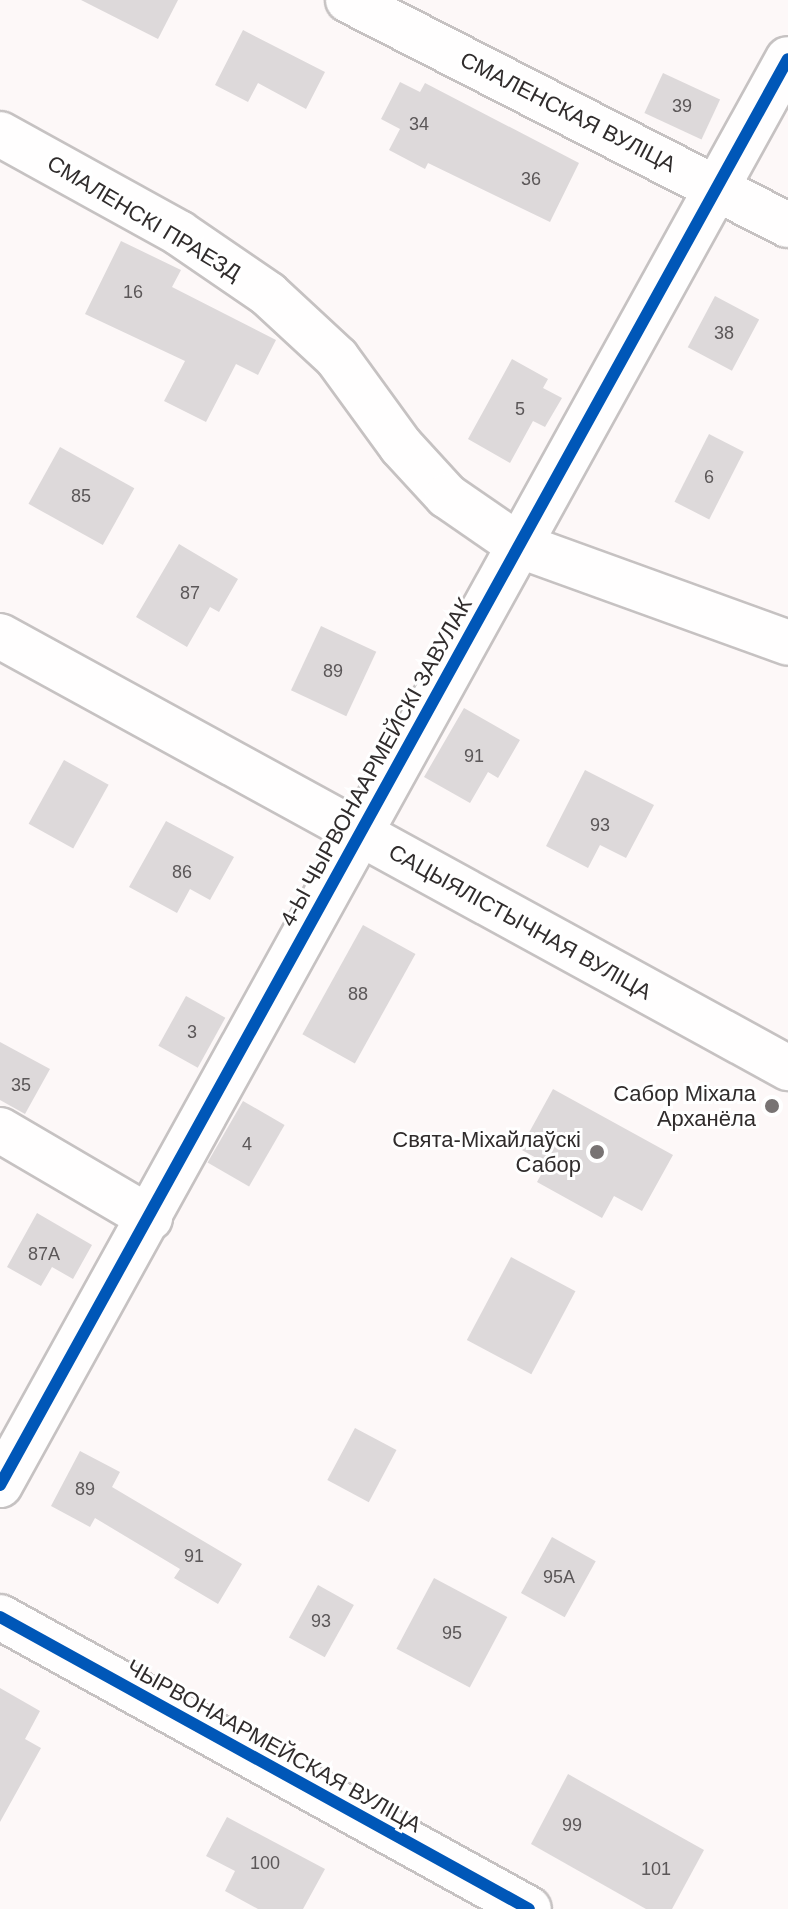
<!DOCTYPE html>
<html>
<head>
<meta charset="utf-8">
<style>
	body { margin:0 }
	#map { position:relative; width:788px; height:1909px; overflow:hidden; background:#fdf8f8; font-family:Arial,sans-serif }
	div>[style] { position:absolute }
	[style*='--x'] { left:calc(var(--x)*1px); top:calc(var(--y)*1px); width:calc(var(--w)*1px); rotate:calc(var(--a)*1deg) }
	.building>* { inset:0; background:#ddd9da; transform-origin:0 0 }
	.roads { filter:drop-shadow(2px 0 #c6c2c2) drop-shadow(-2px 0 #c6c2c2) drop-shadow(0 2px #c6c2c2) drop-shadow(0 -2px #c6c2c2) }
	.minor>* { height:44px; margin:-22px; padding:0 22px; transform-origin:22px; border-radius:22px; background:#fffefe }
	.major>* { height:44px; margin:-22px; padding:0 22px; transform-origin:22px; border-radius:22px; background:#fffefe }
	.cycleway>* { height:12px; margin:-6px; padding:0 6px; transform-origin:6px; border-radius:6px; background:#0057b8 }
	.dots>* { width:22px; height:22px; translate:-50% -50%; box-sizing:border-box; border:4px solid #fff; border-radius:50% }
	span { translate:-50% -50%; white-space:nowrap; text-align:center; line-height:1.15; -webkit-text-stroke:6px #fff; paint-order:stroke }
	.number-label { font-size:18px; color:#5b5758 }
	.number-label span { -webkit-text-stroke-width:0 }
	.street-label { font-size:22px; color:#302c2c }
	.poi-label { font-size:22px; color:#302c2c }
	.right { translate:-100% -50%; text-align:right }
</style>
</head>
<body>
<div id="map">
	<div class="building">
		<i style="clip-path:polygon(81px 0,178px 0,158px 39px)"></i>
		<i style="clip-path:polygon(243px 30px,325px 72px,306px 109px,258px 83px,248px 102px,215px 85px)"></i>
		<i style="left:663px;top:73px;width:63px;height:44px;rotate:25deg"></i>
		<i style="clip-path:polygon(400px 82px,420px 92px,425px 83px,579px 163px,550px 222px,428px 163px,425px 169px,389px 150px,400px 129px,381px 119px)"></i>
		<i style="clip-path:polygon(121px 241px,181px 270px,172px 287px,276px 340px,258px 375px,236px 364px,206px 422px,164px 401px,185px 361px,85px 314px)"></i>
		<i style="left:715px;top:296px;width:50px;height:58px;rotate:28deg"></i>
		<i style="clip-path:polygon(512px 359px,548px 379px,543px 388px,562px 398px,545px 427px,533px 421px,510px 463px,468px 439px)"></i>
		<i style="left:709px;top:434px;width:39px;height:76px;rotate:27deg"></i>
		<i style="left:60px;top:447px;width:85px;height:65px;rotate:29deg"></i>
		<i style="clip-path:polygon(179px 544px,238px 579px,219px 612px,210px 607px,187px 647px,136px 617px)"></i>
		<i style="left:321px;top:626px;width:61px;height:71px;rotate:25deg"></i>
		<i style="clip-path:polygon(464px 708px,520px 740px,498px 778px,488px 772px,470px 803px,424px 777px)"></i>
		<i style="left:64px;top:760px;width:51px;height:73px;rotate:29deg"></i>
		<i style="clip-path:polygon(585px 770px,654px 805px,626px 858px,600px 845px,588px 868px,546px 846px)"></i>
		<i style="clip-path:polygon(166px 821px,234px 857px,210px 900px,190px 889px,177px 913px,129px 887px)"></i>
		<i style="left:363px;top:925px;width:60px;height:125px;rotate:29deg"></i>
		<i style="left:186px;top:996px;width:45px;height:57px;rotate:29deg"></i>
		<i style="clip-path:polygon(0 1042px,50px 1069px,25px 1114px,0 1100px)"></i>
		<i style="clip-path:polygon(553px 1089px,673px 1155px,642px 1211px,614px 1196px,602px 1218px,537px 1182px,547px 1164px,520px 1149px)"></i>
		<i style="left:243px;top:1101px;width:48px;height:71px;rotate:30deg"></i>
		<i style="clip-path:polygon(37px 1213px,92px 1245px,73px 1279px,52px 1267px,41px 1286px,7px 1267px)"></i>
		<i style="left:511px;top:1257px;width:73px;height:94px;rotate:28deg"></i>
		<i style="left:355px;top:1428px;width:47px;height:59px;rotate:28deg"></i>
		<i style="clip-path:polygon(80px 1451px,120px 1472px,112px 1487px,242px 1564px,218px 1604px,174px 1578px,180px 1569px,95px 1518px,90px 1527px,51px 1506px)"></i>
		<i style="left:552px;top:1537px;width:50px;height:64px;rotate:29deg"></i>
		<i style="left:434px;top:1578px;width:83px;height:80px;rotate:28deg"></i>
		<i style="left:318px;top:1585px;width:41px;height:60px;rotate:29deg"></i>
		<i style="clip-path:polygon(0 1688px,40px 1711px,25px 1739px,41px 1748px,0 1822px)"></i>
		<i style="clip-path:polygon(568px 1774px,704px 1850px,672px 1909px,646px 1909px,531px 1844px)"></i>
		<i style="clip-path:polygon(227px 1817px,325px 1869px,303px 1909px,258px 1909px,225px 1891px,235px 1871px,206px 1856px)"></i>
	</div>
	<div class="roads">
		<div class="minor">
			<i style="--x:348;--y:0;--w:494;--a:27.1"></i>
			<i style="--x:0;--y:134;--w:205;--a:28.9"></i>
			<i style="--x:179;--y:233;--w:108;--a:34.4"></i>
			<i style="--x:268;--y:294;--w:94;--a:42.8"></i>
			<i style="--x:337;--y:358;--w:109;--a:54"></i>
			<i style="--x:401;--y:446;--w:68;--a:47.4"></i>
			<i style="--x:447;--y:496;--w:86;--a:34.6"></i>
			<i style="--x:518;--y:545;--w:287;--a:19.9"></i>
			<i style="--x:0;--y:1130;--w:174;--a:30.4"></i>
			<i style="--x:0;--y:1485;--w:1629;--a:-61.08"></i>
			<i style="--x:0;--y:1617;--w:604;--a:28.9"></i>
		</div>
		<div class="major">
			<i style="--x:0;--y:636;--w:899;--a:28.73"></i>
		</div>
	</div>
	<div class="cycleway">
		<i style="--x:0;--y:1485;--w:1629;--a:-61.08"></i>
		<i style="--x:0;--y:1617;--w:604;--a:28.9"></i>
	</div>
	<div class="dots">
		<i style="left:772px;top:1106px;background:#787373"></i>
		<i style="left:597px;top:1152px;background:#787373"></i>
	</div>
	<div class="number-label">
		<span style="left:682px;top:106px">39</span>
		<span style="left:419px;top:124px">34</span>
		<span style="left:531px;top:179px">36</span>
		<span style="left:133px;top:292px">16</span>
		<span style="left:724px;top:333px">38</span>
		<span style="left:520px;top:409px">5</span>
		<span style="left:709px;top:477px">6</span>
		<span style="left:81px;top:496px">85</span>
		<span style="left:190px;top:593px">87</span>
		<span style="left:333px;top:671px">89</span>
		<span style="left:474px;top:756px">91</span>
		<span style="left:600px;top:825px">93</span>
		<span style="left:182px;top:872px">86</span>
		<span style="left:358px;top:994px">88</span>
		<span style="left:192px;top:1032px">3</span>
		<span style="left:21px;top:1085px">35</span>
		<span style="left:247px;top:1144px">4</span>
		<span style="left:44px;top:1254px">87А</span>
		<span style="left:85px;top:1489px">89</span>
		<span style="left:194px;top:1556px">91</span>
		<span style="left:559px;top:1577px">95А</span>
		<span style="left:321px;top:1621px">93</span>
		<span style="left:452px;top:1633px">95</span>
		<span style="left:572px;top:1825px">99</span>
		<span style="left:265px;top:1863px">100</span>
		<span style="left:656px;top:1869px">101</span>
	</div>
	<div class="street-label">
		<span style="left:568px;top:112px;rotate:27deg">СМАЛЕНСКАЯ ВУЛІЦА</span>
		<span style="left:144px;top:218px;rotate:31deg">СМАЛЕНСКІ ПРАЕЗД</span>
		<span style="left:376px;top:762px;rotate:-61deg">4-Ы ЧЫРВОНААРМЕЙСКІ ЗАВУЛАК</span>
		<span style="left:520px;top:922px;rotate:29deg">САЦЫЯЛІСТЫЧНАЯ ВУЛІЦА</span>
		<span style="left:274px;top:1746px;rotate:29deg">ЧЫРВОНААРМЕЙСКАЯ ВУЛІЦА</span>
	</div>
	<div class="poi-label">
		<span class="right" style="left:756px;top:1106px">Сабор Міхала<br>Арханёла</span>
		<span class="right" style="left:581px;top:1152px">Свята-Міхайлаўскі<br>Сабор</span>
	</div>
</div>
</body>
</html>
